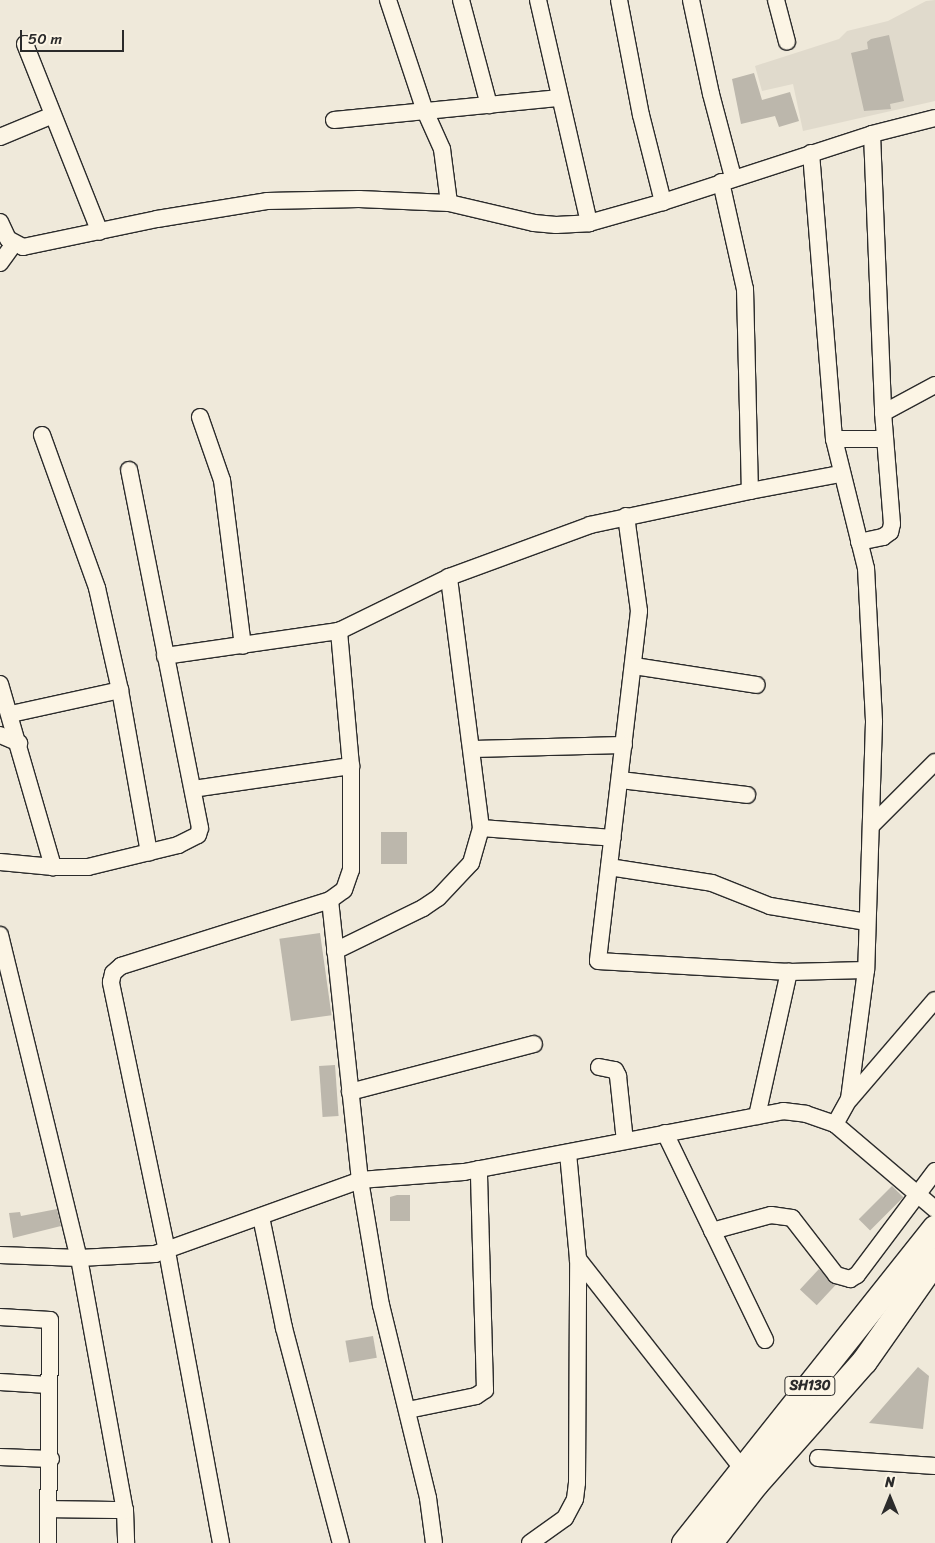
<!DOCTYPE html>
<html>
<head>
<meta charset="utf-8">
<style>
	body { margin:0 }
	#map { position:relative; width:935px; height:1543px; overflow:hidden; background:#efe9da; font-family:Sriracha,sans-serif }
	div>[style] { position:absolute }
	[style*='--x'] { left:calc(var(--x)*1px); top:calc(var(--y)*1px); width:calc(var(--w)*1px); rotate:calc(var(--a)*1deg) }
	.built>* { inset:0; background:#e0dacc }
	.building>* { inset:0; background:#bcb7ac; transform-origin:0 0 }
	.roads { filter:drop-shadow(1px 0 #2b2b2b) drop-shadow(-1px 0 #2b2b2b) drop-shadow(0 1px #2b2b2b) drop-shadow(0 -1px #2b2b2b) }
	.minor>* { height:16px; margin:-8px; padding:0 8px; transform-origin:8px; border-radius:8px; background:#fcf5e5 }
	.primary>* { height:25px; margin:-12.5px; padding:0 12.5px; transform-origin:12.5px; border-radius:12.5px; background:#fcf5e5 }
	span { translate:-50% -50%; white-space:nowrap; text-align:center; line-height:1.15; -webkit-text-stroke:4.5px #fcf5e5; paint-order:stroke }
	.shield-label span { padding:1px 4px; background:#fcf5e5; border:1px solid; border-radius:4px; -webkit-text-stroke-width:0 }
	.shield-label { font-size:14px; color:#2b2b2b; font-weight:700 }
	.north { position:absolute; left:865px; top:1473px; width:50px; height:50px; -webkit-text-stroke:4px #fcf5e5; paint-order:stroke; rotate:0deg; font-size:14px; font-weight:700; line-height:20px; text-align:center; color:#2b2b2b }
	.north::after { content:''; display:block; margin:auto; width:18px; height:22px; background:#2b2b2b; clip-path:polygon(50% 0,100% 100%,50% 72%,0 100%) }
	.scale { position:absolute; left:20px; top:30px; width:104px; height:22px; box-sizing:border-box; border:2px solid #2b2b2b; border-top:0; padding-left:6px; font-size:15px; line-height:18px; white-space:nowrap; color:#2b2b2b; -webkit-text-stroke:4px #fcf5e5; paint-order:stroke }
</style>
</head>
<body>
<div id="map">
	<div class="built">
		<i style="clip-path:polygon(935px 0,935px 101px,803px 131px,793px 84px,762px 91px,755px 66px,839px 39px,847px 31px,888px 21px,926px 1px)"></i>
	</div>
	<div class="building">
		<i style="clip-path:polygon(889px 35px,904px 101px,890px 104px,891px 109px,864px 111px,851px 53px,868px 49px,867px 42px,871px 39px)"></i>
		<i style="clip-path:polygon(754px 73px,762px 100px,790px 92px,799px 121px,779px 127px,775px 116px,741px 124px,732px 79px)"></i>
		<i style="left:381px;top:832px;width:26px;height:32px"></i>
		<i style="left:320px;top:933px;width:83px;height:41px;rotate:82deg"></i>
		<i style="left:335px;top:1065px;width:51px;height:16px;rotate:86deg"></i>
		<i style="left:892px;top:1186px;width:16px;height:47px;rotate:45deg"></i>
		<i style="clip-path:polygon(397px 1195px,410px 1195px,410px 1221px,390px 1221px,390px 1197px)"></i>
		<i style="clip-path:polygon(57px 1209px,61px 1226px,13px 1238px,9px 1213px,20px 1212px,21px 1216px)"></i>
		<i style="left:819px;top:1269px;width:23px;height:28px;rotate:43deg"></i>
		<i style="left:373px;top:1336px;width:22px;height:28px;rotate:80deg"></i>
		<i style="clip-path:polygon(918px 1367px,929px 1376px,923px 1429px,869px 1423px)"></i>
	</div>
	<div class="roads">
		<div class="minor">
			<i style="--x:388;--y:0;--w:117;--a:71.6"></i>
			<i style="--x:425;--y:111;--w:42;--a:65.9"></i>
			<i style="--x:442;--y:149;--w:54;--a:82.6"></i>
			<i style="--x:461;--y:0;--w:109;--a:75.1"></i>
			<i style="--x:538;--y:0;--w:229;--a:77.1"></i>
			<i style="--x:619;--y:0;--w:117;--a:79.2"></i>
			<i style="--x:641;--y:115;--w:90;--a:75.8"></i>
			<i style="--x:691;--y:0;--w:96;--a:78"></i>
			<i style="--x:711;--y:94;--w:86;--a:75.2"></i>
			<i style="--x:776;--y:0;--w:43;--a:75.3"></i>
			<i style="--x:25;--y:44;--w:202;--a:68.3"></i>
			<i style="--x:334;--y:120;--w:227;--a:-5.6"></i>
			<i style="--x:872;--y:134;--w:279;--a:87.7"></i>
			<i style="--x:0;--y:137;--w:57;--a:-22.5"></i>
			<i style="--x:811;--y:153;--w:287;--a:85.4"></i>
			<i style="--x:834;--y:439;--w:133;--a:76.1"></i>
			<i style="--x:866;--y:568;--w:154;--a:87"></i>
			<i style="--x:874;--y:722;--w:248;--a:91.8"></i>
			<i style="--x:866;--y:970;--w:130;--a:97.5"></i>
			<i style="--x:849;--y:1099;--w:29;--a:119"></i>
			<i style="--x:721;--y:182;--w:110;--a:77.4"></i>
			<i style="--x:745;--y:289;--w:202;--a:88.6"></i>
			<i style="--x:750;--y:491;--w:92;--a:-10.7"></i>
			<i style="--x:0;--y:222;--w:19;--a:65"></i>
			<i style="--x:8;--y:239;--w:17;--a:28"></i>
			<i style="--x:23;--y:247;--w:137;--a:-11.8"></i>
			<i style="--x:157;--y:219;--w:111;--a:-9.3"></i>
			<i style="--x:267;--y:201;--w:92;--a:-1.2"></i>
			<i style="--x:359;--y:199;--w:90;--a:2.5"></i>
			<i style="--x:449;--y:203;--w:87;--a:13.2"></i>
			<i style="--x:534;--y:223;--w:22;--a:5"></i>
			<i style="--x:556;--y:225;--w:33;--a:-3"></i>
			<i style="--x:589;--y:223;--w:77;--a:-15.8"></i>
			<i style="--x:663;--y:202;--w:220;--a:-18"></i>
			<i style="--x:872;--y:134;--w:65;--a:-14.3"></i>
			<i style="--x:0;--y:263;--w:24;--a:-54"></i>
			<i style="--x:200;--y:417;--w:67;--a:70.8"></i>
			<i style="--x:222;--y:480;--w:167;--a:82.8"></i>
			<i style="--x:42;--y:435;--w:163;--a:70.2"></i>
			<i style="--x:97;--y:588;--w:105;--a:77.3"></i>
			<i style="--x:120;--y:690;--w:165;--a:79.9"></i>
			<i style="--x:834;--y:439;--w:51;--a:0"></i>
			<i style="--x:626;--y:516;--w:96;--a:82.2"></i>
			<i style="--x:639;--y:611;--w:352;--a:96.7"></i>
			<i style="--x:598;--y:961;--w:191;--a:3.3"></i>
			<i style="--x:789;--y:972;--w:77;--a:-1.5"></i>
			<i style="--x:859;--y:542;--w:25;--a:-12"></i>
			<i style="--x:883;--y:537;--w:9;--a:-36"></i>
			<i style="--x:890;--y:532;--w:8;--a:-76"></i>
			<i style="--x:892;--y:524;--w:111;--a:-94.6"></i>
			<i style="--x:883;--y:413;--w:59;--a:-28.3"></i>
			<i style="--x:165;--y:656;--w:176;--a:-8.2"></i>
			<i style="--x:339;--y:631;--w:123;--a:-26.1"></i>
			<i style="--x:449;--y:577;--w:150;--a:-20.2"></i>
			<i style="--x:590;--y:525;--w:164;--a:-12"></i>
			<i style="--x:634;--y:666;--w:124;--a:8.8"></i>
			<i style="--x:0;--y:684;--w:191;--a:73.8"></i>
			<i style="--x:53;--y:867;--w:53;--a:-174.6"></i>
			<i style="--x:11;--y:714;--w:112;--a:-12.4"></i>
			<i style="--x:0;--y:735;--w:21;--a:23"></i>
			<i style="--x:472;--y:749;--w:152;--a:-1.5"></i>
			<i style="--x:620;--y:780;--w:128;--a:6.7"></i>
			<i style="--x:193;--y:789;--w:160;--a:-8.3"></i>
			<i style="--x:872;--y:825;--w:89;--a:-45"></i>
			<i style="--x:481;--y:828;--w:132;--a:4.3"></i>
			<i style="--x:53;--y:867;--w:35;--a:0"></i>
			<i style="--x:88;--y:867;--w:93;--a:-13.7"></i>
			<i style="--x:178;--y:845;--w:22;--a:-27"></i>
			<i style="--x:198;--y:835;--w:7;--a:-74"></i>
			<i style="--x:200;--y:828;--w:365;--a:-101.2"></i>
			<i style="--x:609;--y:867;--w:104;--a:8.8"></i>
			<i style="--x:712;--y:883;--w:62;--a:21.6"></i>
			<i style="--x:770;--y:906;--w:98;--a:9.4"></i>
			<i style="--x:330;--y:900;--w:282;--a:83.9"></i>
			<i style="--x:360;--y:1180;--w:127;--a:80.5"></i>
			<i style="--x:381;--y:1305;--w:199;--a:76.3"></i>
			<i style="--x:428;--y:1498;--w:45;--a:82.4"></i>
			<i style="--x:0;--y:935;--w:333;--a:76.3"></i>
			<i style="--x:79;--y:1258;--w:256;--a:79.7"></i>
			<i style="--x:125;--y:1510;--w:33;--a:88"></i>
			<i style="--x:335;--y:951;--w:98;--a:-26"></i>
			<i style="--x:423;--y:908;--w:18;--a:-34"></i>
			<i style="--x:438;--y:898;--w:48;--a:-46.7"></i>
			<i style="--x:471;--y:863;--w:36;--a:-74"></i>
			<i style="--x:481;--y:828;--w:253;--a:-97.3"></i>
			<i style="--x:599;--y:1067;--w:16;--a:11"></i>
			<i style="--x:615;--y:1070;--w:7;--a:63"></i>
			<i style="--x:618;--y:1076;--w:65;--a:83.9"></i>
			<i style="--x:350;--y:1092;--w:190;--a:-14.6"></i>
			<i style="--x:850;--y:1099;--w:130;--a:-49.4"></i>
			<i style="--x:757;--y:1116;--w:148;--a:-77.5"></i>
			<i style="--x:665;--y:1133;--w:230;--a:64.2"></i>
			<i style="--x:261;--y:1217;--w:113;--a:78.3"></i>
			<i style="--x:284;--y:1328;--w:222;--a:75.2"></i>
			<i style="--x:712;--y:1231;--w:61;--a:-15.2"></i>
			<i style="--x:771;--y:1215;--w:21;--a:8"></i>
			<i style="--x:792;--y:1218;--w:72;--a:52.3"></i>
			<i style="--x:836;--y:1275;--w:15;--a:16"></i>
			<i style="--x:850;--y:1279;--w:8;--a:-30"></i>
			<i style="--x:857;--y:1275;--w:130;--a:-53.1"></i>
			<i style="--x:0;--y:1255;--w:79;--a:2.2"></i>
			<i style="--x:79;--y:1258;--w:76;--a:-3"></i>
			<i style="--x:155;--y:1254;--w:218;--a:-19.8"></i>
			<i style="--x:360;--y:1180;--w:104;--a:-4.4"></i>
			<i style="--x:464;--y:1172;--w:325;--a:-10.8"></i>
			<i style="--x:783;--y:1111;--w:23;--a:7"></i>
			<i style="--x:806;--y:1114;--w:31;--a:19"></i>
			<i style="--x:835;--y:1124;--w:131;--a:40.4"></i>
			<i style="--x:578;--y:1259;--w:276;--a:51.9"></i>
			<i style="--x:0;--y:1317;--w:50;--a:3.4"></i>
			<i style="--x:50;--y:1320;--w:223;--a:90.5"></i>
			<i style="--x:0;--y:1382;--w:48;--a:3.6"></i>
			<i style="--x:408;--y:1410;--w:69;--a:-11.6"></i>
			<i style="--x:476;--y:1396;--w:11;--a:-34"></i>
			<i style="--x:485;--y:1390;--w:221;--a:-91.6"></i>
			<i style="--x:0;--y:1457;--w:51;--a:2.2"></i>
			<i style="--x:818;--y:1458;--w:117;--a:3.9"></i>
			<i style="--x:50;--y:1509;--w:75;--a:0.8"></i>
			<i style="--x:221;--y:1543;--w:297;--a:-100.5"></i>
			<i style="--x:167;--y:1251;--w:275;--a:-101.8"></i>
			<i style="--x:111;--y:982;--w:9;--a:-77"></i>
			<i style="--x:113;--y:973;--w:11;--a:-41"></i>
			<i style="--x:121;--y:966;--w:219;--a:-17.5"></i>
			<i style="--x:330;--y:900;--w:17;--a:-36"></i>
			<i style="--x:344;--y:890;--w:21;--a:-71"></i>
			<i style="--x:351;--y:870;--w:104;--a:-90"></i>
			<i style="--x:351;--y:766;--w:136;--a:-95.1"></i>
			<i style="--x:530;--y:1543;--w:43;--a:-35.5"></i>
			<i style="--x:565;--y:1518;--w:21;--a:-62"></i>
			<i style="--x:575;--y:1499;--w:16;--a:-83"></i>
			<i style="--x:577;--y:1483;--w:224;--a:-89.7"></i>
			<i style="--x:578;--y:1259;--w:105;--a:-95.4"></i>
		</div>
		<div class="primary">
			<i style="--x:684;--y:1543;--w:403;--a:-51.5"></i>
			<i style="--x:709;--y:1543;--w:75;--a:-52.1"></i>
			<i style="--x:755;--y:1484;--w:164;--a:-48.5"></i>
			<i style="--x:864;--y:1361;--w:123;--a:-54.9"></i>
		</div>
	</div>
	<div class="shield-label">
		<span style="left:810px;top:1386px">SH130</span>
	</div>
	<div class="north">N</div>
	<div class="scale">50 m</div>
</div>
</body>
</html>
